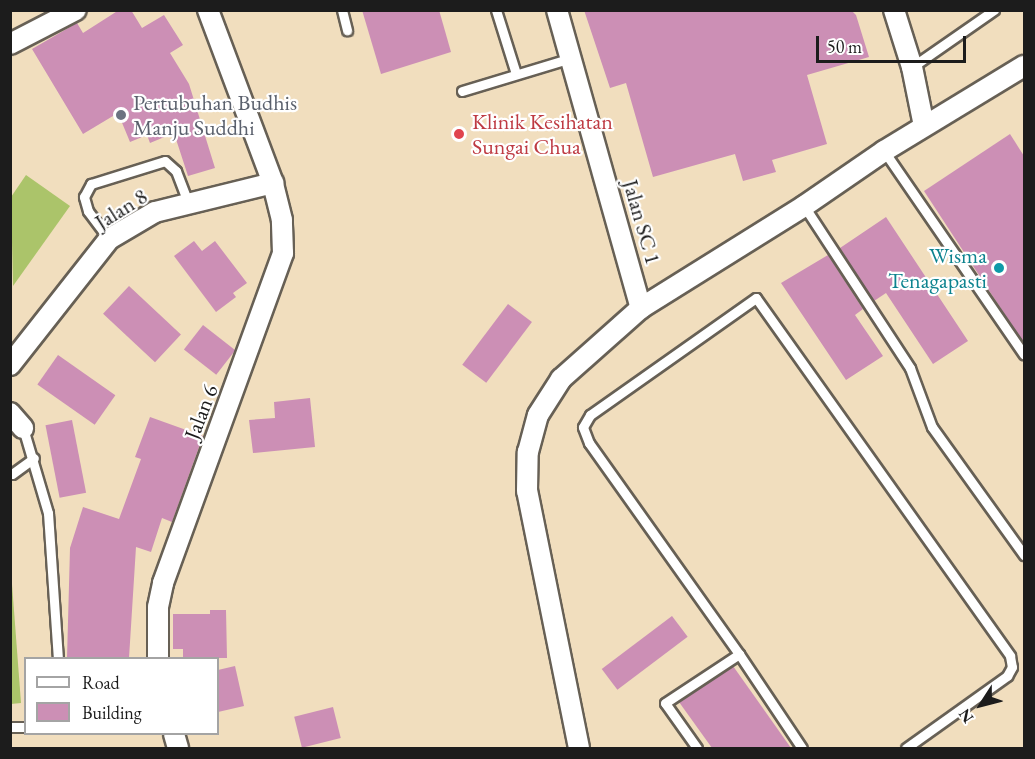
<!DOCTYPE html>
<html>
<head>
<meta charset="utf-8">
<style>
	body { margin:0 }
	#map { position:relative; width:1035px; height:759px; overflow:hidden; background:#f1debe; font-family:"EB Garamond",serif }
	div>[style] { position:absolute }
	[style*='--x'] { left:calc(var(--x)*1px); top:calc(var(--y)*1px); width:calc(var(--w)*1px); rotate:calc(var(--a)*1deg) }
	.green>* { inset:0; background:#abc46a }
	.building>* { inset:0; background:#cc8fb5; transform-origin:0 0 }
	.roads { filter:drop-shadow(2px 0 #676055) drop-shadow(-2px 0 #676055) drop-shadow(0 2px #676055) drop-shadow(0 -2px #676055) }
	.lane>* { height:9px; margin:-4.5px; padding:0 4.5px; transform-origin:4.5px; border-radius:4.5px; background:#fff }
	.street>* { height:20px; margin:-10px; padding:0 10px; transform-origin:10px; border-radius:10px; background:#fff }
	.dots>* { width:16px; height:16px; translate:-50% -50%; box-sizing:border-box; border:3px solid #fff; border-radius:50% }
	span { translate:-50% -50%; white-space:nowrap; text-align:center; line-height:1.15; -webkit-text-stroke:4.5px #fff; paint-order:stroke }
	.worship-label { font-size:22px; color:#5b616d }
	.left { translate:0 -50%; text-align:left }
	.health-label { font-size:22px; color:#be3a42 }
	.street-label { font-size:22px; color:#1c1c1c }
	.culture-label { font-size:22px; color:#0d838f }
	.right { translate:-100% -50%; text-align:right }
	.frame { position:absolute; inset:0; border:12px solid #1c1c1c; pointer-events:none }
	.legend { position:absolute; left:24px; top:657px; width:195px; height:78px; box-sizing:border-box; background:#fff; border:2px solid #a4a4a4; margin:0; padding:8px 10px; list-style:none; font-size:18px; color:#1c1c1c }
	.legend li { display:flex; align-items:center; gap:12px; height:30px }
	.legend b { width:30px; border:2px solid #a4a4a4 }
	.north { position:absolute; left:951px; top:675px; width:60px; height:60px; -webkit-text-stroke:4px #fff; paint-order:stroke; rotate:234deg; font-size:16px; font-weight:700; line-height:24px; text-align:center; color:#1c1c1c }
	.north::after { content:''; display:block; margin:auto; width:21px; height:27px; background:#1c1c1c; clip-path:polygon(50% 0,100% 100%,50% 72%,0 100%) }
	.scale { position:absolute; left:816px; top:36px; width:150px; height:27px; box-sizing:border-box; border:3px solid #1c1c1c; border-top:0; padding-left:8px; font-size:18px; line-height:21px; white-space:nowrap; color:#1c1c1c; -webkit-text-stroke:4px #fff; paint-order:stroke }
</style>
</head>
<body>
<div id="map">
	<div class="green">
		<i style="clip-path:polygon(26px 175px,70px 206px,13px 286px,11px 197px)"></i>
		<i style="clip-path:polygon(11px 571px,21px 703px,11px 704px,10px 704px)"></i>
	</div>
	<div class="building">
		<i style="clip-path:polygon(119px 10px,131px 10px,142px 28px,164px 15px,183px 45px,170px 53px,189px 84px,215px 168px,188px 176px,174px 133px,150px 143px,147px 135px,130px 142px,118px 113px,83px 134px,32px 49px,77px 23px,83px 33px)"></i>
		<i style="clip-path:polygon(362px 10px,439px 10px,451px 52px,381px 74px)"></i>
		<i style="clip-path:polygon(584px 10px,851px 10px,856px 15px,869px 57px,807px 75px,827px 144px,772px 160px,776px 172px,743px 181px,735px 154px,653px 177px,626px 83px,610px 88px)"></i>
		<i style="clip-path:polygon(1010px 134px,1024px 156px,1024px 344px,924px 191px)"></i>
		<i style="clip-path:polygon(886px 217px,968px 341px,933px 364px,886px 293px,874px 301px,840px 248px)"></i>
		<i style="clip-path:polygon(194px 241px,202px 251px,215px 241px,247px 283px,233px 293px,236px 297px,216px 312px,174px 256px)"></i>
		<i style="clip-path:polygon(828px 255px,863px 309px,855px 315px,883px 356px,846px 380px,781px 283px)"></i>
		<i style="left:129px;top:286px;width:71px;height:38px;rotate:43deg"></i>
		<i style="left:508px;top:304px;width:30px;height:76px;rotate:37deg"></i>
		<i style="left:203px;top:325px;width:41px;height:31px;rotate:38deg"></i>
		<i style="left:58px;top:355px;width:70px;height:36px;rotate:35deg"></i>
		<i style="clip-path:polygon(310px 398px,315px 447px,253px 453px,249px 420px,275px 418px,274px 402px)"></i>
		<i style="clip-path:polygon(150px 417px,203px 436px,172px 522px,162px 518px,151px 552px,136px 547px,129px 658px,67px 658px,70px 548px,83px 507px,119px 519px,141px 459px,135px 457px)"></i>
		<i style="left:72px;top:420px;width:74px;height:27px;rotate:79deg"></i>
		<i style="clip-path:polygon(210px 610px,226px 610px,227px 658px,183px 658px,183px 649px,173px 649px,173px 614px,210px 614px)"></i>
		<i style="left:672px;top:616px;width:26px;height:88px;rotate:53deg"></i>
		<i style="clip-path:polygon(235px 666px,244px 706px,218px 712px,218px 670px)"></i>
		<i style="clip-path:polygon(733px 666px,791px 748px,712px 748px,679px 702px)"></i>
		<i style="left:333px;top:707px;width:32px;height:40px;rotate:76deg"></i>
	</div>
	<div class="roads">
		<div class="lane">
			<i style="--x:342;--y:10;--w:21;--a:76"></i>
			<i style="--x:496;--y:10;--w:67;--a:72.6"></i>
			<i style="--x:912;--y:67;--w:100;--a:-34.8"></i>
			<i style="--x:462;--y:91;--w:114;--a:-16.8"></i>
			<i style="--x:884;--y:151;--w:247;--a:55.5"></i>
			<i style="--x:804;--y:206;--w:194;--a:56.8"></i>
			<i style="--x:910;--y:368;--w:63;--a:69.6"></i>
			<i style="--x:932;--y:427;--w:158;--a:54.3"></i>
			<i style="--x:109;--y:239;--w:35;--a:-127"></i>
			<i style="--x:88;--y:211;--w:15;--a:-106"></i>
			<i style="--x:84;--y:197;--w:15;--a:-62"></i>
			<i style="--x:91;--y:184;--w:77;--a:-17.3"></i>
			<i style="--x:165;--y:161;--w:15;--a:42"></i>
			<i style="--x:176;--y:171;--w:33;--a:69"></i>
			<i style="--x:23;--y:428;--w:89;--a:73.6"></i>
			<i style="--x:48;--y:513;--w:145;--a:86.1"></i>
			<i style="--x:12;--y:474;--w:27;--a:-36"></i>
			<i style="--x:739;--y:654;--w:259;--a:-125.4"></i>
			<i style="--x:589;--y:443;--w:17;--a:-111"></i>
			<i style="--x:583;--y:427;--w:14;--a:-60"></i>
			<i style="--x:590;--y:415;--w:203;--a:-35.2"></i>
			<i style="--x:756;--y:298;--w:439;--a:54.6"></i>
			<i style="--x:1010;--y:656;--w:11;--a:80"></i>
			<i style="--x:1012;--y:667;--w:10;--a:119"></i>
			<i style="--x:1007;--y:676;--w:124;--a:144.5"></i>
			<i style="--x:10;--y:727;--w:16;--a:0"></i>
			<i style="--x:697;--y:748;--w:55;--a:-125.4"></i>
			<i style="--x:665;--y:703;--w:89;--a:-33.5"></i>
			<i style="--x:739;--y:654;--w:113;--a:56.2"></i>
		</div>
		<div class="street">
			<i style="--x:557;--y:10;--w:310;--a:74.3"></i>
			<i style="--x:894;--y:10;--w:60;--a:72.5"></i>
			<i style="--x:912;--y:67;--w:60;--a:78.5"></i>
			<i style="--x:10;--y:44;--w:74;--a:-27.3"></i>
			<i style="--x:10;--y:365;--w:160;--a:-51.8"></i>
			<i style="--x:109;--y:239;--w:53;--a:-30.4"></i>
			<i style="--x:155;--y:212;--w:122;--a:-13.8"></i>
			<i style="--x:10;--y:413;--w:20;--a:49"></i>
			<i style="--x:158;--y:658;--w:51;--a:-90"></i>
			<i style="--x:158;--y:607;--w:25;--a:-78"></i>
			<i style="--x:163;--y:583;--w:351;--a:-70"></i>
			<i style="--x:283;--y:253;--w:33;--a:-92"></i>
			<i style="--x:282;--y:220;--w:38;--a:-104"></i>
			<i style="--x:273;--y:183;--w:185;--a:-110.6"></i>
			<i style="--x:174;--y:734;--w:15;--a:74"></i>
			<i style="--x:579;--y:748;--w:262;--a:-101.4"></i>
			<i style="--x:527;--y:491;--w:39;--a:-89"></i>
			<i style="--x:528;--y:452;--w:38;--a:-75"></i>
			<i style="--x:538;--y:415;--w:43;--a:-57.4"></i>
			<i style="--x:561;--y:379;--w:107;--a:-41.6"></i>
			<i style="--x:641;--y:308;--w:192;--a:-32"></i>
			<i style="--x:804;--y:206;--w:97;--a:-34.5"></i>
			<i style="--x:884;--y:151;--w:164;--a:-31.3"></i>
		</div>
	</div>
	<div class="dots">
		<i style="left:121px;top:115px;background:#6b7280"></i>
		<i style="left:459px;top:134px;background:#e0444e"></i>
		<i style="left:999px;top:268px;background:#0f9aa8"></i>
	</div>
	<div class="worship-label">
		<span class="left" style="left:133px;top:115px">Pertubuhan Budhis<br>Manju Suddhi</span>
	</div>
	<div class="health-label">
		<span class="left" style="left:472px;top:134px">Klinik Kesihatan<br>Sungai Chua</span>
	</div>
	<div class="street-label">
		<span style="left:121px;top:209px;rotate:-32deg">Jalan 8</span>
		<span style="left:642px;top:222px;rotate:74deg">Jalan SC 1</span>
		<span style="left:201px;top:412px;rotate:-69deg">Jalan 6</span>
	</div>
	<div class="culture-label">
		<span class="right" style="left:987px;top:268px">Wisma<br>Tenagapasti</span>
	</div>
	<div class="frame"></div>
	<ul class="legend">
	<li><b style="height:8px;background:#fff"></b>Road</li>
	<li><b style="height:16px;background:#cc8fb5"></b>Building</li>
	</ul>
	<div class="north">N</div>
	<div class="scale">50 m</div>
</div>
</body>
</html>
